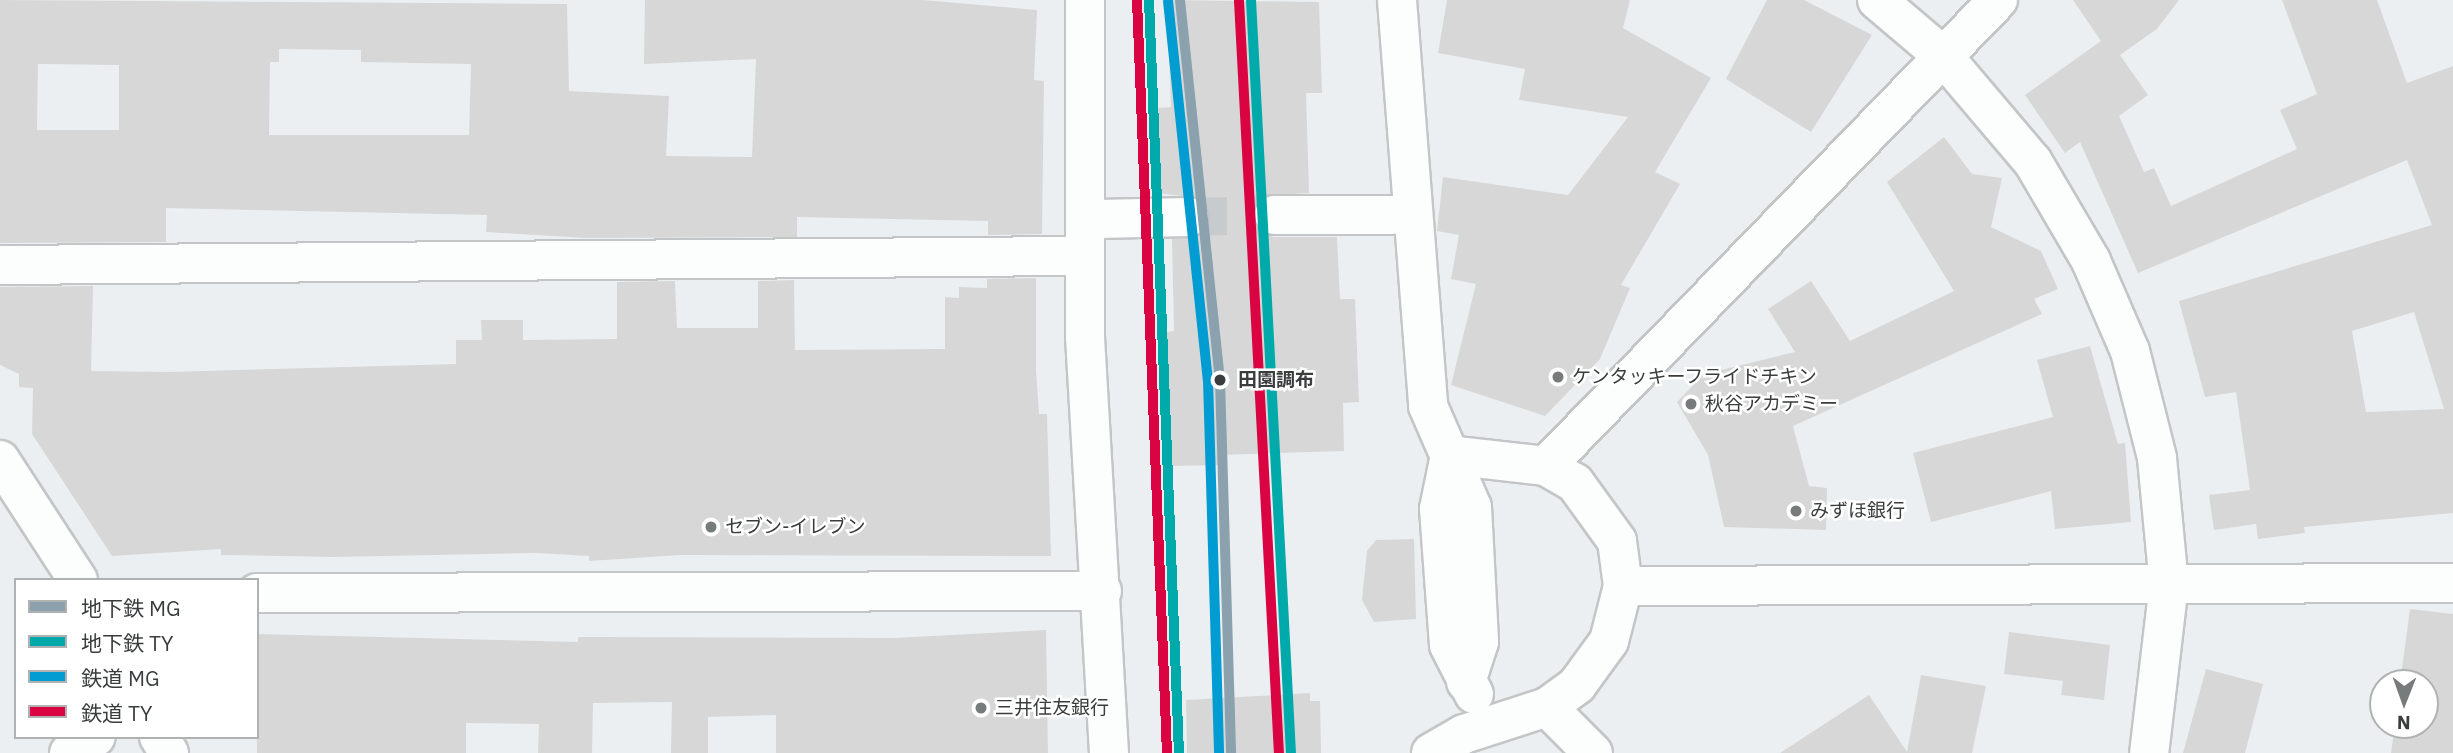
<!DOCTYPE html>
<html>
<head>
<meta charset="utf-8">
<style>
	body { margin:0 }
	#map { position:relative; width:2453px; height:753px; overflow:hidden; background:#eceff1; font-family:"IBM Plex Sans","Noto Sans JP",sans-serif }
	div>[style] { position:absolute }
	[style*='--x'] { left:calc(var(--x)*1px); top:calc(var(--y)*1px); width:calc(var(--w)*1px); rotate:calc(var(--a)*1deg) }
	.building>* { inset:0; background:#d7d7d7 }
	.minor-tunnel>* { height:38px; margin-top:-19px; transform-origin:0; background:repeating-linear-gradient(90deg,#c8cbcd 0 38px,transparent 0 57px) }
	.roads { filter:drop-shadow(2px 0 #c3c5c7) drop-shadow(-2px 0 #c3c5c7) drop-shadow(0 2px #c3c5c7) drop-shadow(0 -2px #c3c5c7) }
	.minor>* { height:38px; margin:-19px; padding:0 19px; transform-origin:19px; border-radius:19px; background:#fcfdfd }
	.rail-1>* { height:10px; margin:-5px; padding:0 5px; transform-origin:5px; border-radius:5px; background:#009cd2 }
	.rail-2>* { height:10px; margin:-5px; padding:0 5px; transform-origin:5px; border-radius:5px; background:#da0442 }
	.metro-1>* { height:10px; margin:-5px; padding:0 5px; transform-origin:5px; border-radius:5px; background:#8ba2ae }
	.metro-2>* { height:10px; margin:-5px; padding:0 5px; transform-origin:5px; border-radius:5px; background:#01aaaa }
	.dots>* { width:19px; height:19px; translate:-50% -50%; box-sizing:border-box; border:4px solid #fff; border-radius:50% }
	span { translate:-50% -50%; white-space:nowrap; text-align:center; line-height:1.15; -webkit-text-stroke:5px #fff; paint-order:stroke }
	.poi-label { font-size:19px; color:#3a3c3d }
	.left { translate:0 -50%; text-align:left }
	.stop-label { font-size:19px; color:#3a3c3d; font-weight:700 }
	.legend { position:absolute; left:14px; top:578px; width:245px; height:161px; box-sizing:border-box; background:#fff; border:2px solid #b0b1b1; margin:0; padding:9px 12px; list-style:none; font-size:21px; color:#3a3c3d }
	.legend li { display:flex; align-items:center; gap:14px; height:35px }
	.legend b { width:35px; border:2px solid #b0b1b1 }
	.north { position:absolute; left:2369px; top:669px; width:70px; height:70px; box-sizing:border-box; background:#fff; border:2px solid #b0b1b1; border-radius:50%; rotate:181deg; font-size:19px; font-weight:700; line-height:28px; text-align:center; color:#3a3c3d }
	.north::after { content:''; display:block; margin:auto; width:24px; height:32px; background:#787b7c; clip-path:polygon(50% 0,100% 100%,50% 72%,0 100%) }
</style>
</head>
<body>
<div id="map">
	<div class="building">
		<i style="clip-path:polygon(evenodd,0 0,567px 4px,569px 91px,669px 96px,666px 156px,752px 157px,756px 59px,644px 64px,645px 0,923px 0,1037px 10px,1034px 80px,1044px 81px,1042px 234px,988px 235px,988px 221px,797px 217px,797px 237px,586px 238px,486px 232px,487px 215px,166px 208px,166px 242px,0 243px,0 0,279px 49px,361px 50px,361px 62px,471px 64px,469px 135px,269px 135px,270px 62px,279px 62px,279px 49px,0 0,38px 64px,119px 65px,119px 130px,37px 130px,38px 64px)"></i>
		<i style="clip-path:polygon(1167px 0,1319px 2px,1322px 93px,1306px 93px,1309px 193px,1264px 196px,1252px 216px,1255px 226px,1273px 237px,1337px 237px,1340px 299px,1355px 299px,1359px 402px,1343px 403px,1344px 451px,1219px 455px,1219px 465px,1170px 466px,1166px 332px,1174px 331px,1172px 239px,1200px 236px,1211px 217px,1199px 198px,1158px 193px,1155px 108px,1171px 107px)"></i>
		<i style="clip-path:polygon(1447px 0,1630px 0,1623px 28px,1711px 78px,1655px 172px,1680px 184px,1621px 285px,1630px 288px,1600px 359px,1545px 416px,1451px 385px,1476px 284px,1451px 279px,1459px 235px,1437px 231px,1443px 177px,1568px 195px,1628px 117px,1519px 100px,1525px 69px,1438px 53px)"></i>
		<i style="clip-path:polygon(1767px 0,1804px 0,1872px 35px,1811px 132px,1726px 79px)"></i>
		<i style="clip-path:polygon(evenodd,2073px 0,2179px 0,2157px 29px,2120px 55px,2148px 95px,2119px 116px,2144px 172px,2154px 168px,2171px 206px,2297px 149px,2280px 110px,2317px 94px,2282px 0,2377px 0,2407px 83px,2453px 66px,2453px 513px,2304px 527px,2305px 533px,2258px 539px,2256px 524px,2214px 530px,2209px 495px,2250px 490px,2236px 392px,2205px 397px,2179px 301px,2432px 225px,2407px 160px,2138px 273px,2080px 142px,2065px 153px,2025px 95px,2101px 41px,2073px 0,2414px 312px,2444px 409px,2366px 412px,2352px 331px,2414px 312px)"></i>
		<i style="clip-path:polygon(1944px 137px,1972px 174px,2002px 178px,1991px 227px,2041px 251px,2058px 289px,2034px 299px,2042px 314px,1793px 426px,1809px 486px,1827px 488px,1826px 530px,1724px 527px,1708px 455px,1677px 402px,1704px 374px,1795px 352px,1768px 309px,1811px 281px,1850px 341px,1954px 291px,1887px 182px)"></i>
		<i style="clip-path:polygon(1036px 278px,1036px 371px,1039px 414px,1047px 414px,1051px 556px,680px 555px,589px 561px,589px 556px,536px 553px,334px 557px,221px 555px,221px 549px,112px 556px,32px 434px,33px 388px,19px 387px,19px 374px,0 365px,0 287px,93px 286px,91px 371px,168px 372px,456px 364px,456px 340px,482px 340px,481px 320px,523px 320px,523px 340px,617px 339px,617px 282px,675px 281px,677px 328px,758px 328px,758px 281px,794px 280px,795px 350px,945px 349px,945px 297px,959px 298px,959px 287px,987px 288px,987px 279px)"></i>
		<i style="clip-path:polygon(2090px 346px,2118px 444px,2125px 443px,2131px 522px,2055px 529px,2051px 491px,1931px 522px,1913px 453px,2053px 417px,2037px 360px)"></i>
		<i style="clip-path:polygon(1414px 539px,1416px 619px,1374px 622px,1362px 600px,1367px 551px,1376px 540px)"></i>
		<i style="clip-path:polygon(2410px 609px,2453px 614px,2453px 753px,2391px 753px,2395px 725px,2425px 725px,2425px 683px,2400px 683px)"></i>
		<i style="clip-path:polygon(1046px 630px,1048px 753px,776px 753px,776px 715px,708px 717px,708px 753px,671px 753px,672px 702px,593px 703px,592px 753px,538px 753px,539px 724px,466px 723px,466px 753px,257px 753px,257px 634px,578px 642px,578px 637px,894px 638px)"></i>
		<i style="clip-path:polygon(2009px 632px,2110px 645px,2104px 700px,2061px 695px,2063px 681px,2004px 674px)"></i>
		<i style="clip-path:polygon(2206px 669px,2263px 684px,2245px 753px,2183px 753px)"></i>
		<i style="clip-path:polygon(1921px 675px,1986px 686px,1972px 753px,1780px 753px,1869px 695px,1907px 752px)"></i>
		<i style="clip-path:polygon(1310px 693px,1310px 701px,1320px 701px,1321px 753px,1187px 753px,1186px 700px)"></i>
	</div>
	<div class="minor-tunnel">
		<i style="--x:1189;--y:217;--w:85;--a:-1.3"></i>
	</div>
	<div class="roads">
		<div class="minor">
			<i style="--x:1085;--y:0;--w:337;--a:90"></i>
			<i style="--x:1085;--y:337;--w:417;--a:86.7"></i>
			<i style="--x:1397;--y:0;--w:407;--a:85.6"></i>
			<i style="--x:1428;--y:406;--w:110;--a:66.5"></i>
			<i style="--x:1472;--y:507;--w:135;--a:87"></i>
			<i style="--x:1479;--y:642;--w:42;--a:108"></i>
			<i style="--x:1877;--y:0;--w:87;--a:40.3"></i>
			<i style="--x:1943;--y:56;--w:139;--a:49.7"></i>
			<i style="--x:2033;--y:162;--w:115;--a:59.6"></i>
			<i style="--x:2091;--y:261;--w:98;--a:66.6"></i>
			<i style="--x:2130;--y:351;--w:110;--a:75.8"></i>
			<i style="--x:2157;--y:458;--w:127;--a:84.6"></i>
			<i style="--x:2169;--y:584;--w:170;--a:96.7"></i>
			<i style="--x:1274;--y:215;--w:118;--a:0"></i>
			<i style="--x:1098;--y:219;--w:91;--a:-1.3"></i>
			<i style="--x:0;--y:265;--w:1084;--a:-0.48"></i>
			<i style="--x:1450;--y:455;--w:55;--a:101.5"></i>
			<i style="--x:1439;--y:509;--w:136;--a:85.8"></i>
			<i style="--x:1449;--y:645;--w:55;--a:63"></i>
			<i style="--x:0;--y:460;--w:143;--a:57"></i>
			<i style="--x:1546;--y:466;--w:649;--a:-45.87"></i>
			<i style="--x:1623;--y:586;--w:830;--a:-0.21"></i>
			<i style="--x:257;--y:593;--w:845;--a:-0.14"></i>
			<i style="--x:1547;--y:707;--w:65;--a:45"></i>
			<i style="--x:159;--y:737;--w:19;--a:58"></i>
			<i style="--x:69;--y:753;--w:31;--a:-31"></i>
			<i style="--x:1431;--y:753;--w:38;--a:-30"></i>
			<i style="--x:1464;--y:734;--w:87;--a:-18"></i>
			<i style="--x:1547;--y:707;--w:37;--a:-36"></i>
			<i style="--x:1577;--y:685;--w:54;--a:-54"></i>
			<i style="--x:1609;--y:641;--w:57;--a:-75.7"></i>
			<i style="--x:1623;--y:586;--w:45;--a:-97.6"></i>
			<i style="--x:1617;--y:541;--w:72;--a:-125.9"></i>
			<i style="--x:1575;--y:483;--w:34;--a:-150"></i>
			<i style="--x:1546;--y:466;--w:97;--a:-173.5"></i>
		</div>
	</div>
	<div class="rail-1">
		<i style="--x:1168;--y:1;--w:381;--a:84"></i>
		<i style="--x:1208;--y:380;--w:373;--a:88.3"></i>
	</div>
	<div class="rail-2">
		<i style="--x:1137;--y:0;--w:754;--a:87.72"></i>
		<i style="--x:1239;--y:1;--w:753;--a:86.96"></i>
	</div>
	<div class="metro-1">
		<i style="--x:1180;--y:0;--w:381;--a:84"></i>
		<i style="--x:1220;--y:379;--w:374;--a:88.3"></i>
	</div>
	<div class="metro-2">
		<i style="--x:1149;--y:0;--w:754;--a:87.72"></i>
		<i style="--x:1251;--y:0;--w:754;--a:86.96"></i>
	</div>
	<div class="dots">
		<i style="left:1558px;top:377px;background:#787b7c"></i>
		<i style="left:1220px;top:380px;background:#3a3c3d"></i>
		<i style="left:1691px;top:404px;background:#787b7c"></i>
		<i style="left:1796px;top:511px;background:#787b7c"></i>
		<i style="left:711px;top:527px;background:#787b7c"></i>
		<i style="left:981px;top:708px;background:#787b7c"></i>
	</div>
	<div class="poi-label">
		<span class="left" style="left:1572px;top:377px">ケンタッキーフライドチキン</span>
		<span class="left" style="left:1705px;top:404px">秋谷アカデミー</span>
		<span class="left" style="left:1810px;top:511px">みずほ銀行</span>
		<span class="left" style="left:725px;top:527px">セブン-イレブン</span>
		<span class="left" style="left:995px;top:708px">三井住友銀行</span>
	</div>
	<div class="stop-label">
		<span class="left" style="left:1238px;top:380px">田園調布</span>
	</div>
	<ul class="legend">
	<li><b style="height:9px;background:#8ba2ae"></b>地下鉄 MG</li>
	<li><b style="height:9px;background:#01aaaa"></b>地下鉄 TY</li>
	<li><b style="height:9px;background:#009cd2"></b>鉄道 MG</li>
	<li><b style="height:9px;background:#da0442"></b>鉄道 TY</li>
	</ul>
	<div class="north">N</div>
</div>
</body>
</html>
